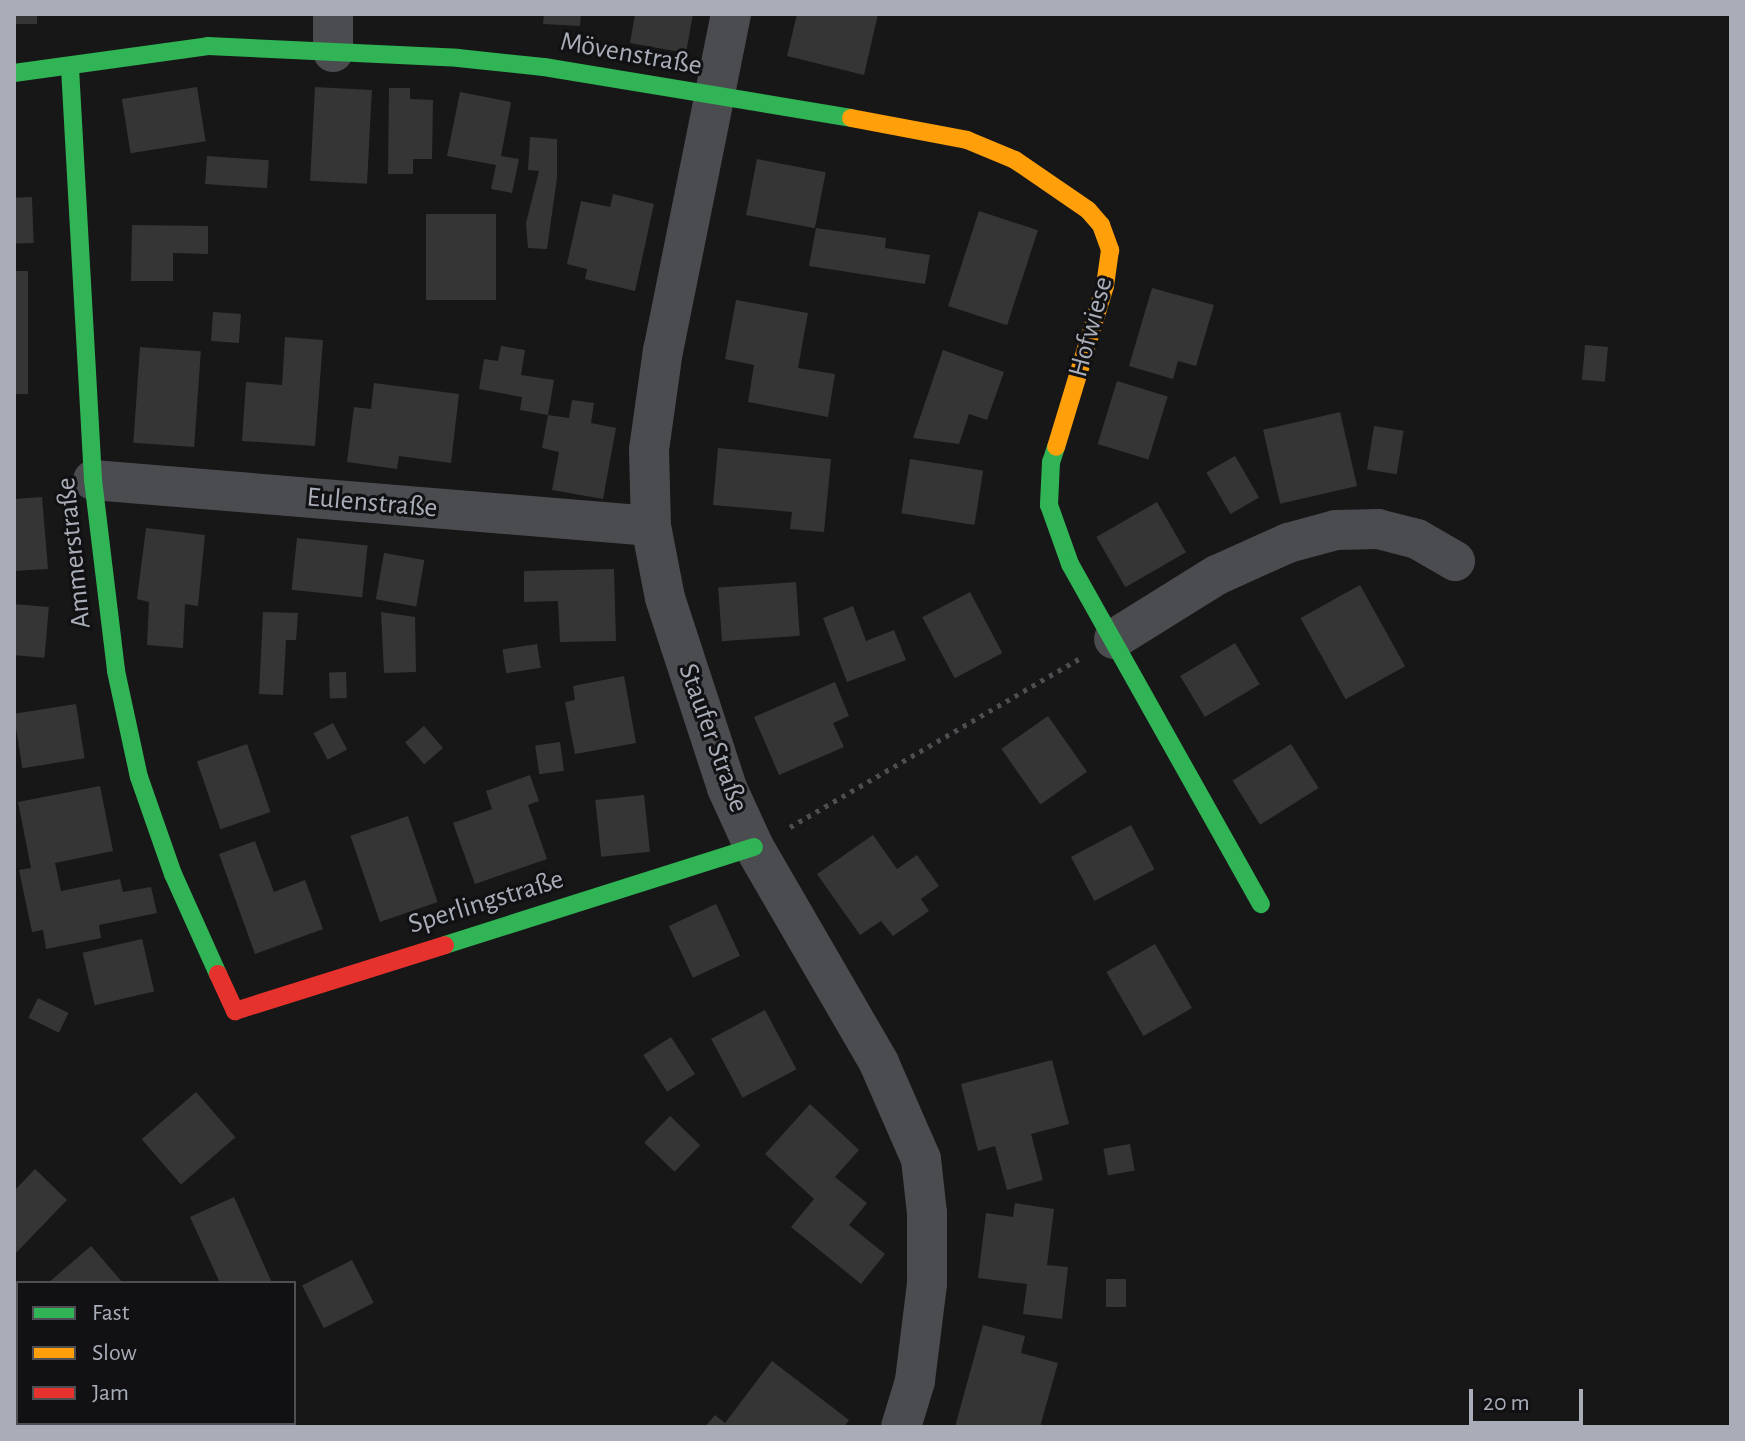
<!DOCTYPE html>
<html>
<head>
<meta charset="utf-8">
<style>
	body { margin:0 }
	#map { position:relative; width:1745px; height:1441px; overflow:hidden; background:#171717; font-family:"Alegreya Sans",sans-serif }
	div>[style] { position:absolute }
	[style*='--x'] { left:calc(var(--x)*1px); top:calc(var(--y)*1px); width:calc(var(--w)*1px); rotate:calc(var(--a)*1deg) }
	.building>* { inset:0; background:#353536; transform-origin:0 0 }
	.path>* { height:5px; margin-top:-2.5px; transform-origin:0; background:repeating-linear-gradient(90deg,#4d4e52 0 4px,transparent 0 10px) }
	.street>* { height:40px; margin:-20px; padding:0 20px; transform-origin:20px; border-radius:20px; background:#4b4c50 }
	.fast>* { height:18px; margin:-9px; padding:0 9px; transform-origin:9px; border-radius:9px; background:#30b455 }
	.slow>* { height:18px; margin:-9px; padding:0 9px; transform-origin:9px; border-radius:9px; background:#ff9f0a }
	.jam>* { height:18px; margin:-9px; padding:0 9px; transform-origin:9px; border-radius:9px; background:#e5322d }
	span { translate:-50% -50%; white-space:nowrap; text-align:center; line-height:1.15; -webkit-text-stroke:6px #111113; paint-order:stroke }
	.street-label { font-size:28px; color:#a8adb8 }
	.frame { position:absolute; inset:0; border:16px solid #a8adb8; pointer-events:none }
	.legend { position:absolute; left:16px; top:1281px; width:280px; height:144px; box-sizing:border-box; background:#111113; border:2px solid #4d4f55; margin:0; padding:10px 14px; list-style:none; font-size:24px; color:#a8adb8 }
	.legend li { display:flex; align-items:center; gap:16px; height:40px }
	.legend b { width:40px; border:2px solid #4d4f55 }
	.scale { position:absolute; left:1469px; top:1389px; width:114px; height:36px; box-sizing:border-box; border:4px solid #a8adb8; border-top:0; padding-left:10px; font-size:24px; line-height:28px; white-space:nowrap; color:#a8adb8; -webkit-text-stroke:6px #111113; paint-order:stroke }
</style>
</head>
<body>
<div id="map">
	<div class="building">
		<i style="left:14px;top:14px;width:23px;height:10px"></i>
		<i style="clip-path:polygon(544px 14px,581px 14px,580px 26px,543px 24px)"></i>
		<i style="clip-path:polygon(635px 14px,693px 14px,686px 53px,630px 43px)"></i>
		<i style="clip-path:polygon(797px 14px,878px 14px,864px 75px,787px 56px)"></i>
		<i style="left:197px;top:87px;width:55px;height:76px;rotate:81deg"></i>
		<i style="left:315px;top:87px;width:57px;height:94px;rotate:3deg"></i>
		<i style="clip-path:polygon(389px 88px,410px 88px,410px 99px,433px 100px,432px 159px,413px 159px,413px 174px,388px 174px)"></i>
		<i style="clip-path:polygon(460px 92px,511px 102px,501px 156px,519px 159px,512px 193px,491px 189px,496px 165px,447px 156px)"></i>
		<i style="clip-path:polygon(530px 137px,557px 139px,557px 178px,547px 249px,528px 248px,526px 223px,539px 171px,528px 170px)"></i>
		<i style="left:207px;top:156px;width:62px;height:28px;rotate:4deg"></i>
		<i style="left:757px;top:159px;width:70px;height:57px;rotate:11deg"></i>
		<i style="clip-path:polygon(613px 194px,654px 204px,635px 291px,585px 279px,587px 269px,567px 264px,581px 201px,610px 207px)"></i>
		<i style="left:32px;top:197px;width:46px;height:18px;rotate:88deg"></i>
		<i style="left:979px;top:211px;width:62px;height:100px;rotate:18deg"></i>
		<i style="left:426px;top:214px;width:70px;height:86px"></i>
		<i style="clip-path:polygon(132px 225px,208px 226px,208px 254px,173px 253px,173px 281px,131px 281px)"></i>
		<i style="clip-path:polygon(816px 228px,886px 238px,885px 248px,930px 255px,925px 284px,809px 266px)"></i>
		<i style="left:14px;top:271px;width:14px;height:123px"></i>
		<i style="clip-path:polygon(1152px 288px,1214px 305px,1196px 366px,1178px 361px,1173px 379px,1129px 366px)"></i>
		<i style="clip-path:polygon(736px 300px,808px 313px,798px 368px,835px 374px,828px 417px,748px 402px,754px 365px,725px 359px)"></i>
		<i style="left:213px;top:312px;width:28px;height:29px;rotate:4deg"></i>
		<i style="clip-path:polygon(285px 337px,323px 340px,315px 446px,242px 441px,246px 382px,282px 385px)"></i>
		<i style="left:1585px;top:345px;width:23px;height:35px;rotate:5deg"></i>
		<i style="clip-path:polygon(501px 346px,525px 350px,521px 375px,554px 380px,548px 415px,520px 410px,522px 397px,479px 389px,484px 359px,498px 361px)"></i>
		<i style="left:140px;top:347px;width:61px;height:96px;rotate:4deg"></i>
		<i style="clip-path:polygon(943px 350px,1004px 372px,987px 420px,969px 414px,959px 444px,913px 438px)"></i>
		<i style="left:1117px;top:381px;width:53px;height:66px;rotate:17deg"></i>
		<i style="clip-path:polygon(374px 383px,459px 394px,451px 463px,399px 456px,397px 469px,347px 462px,354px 407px,371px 409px)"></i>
		<i style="clip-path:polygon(572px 400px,594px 403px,591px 423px,616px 428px,603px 499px,552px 490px,559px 452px,542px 448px,548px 415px,569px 418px)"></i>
		<i style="left:1340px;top:412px;width:76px;height:79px;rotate:77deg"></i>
		<i style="left:1374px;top:426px;width:30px;height:44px;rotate:9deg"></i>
		<i style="clip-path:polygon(718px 448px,831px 459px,824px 532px,790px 529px,792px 512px,713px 505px)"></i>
		<i style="left:1235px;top:456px;width:48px;height:33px;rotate:60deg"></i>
		<i style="left:910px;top:459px;width:74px;height:55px;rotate:9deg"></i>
		<i style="clip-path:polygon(42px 497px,48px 569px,14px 571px,14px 499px)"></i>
		<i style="left:1157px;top:502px;width:58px;height:70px;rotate:60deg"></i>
		<i style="clip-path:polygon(146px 528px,205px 535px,198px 606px,185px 604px,183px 648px,147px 645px,149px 602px,137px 599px)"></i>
		<i style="left:297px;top:538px;width:71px;height:52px;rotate:6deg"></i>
		<i style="left:384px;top:553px;width:41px;height:47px;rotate:10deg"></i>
		<i style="clip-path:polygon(614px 569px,616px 641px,560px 642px,558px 601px,524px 602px,524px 571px)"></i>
		<i style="left:796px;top:582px;width:54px;height:78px;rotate:86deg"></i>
		<i style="left:1360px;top:585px;width:93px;height:68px;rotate:61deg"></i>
		<i style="left:970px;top:592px;width:69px;height:54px;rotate:62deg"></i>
		<i style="left:14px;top:604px;width:35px;height:51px;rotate:5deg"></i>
		<i style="clip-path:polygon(853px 606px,866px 641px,894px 630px,906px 660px,847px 682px,823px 618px)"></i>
		<i style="clip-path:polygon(263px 612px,298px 613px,296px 640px,286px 640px,283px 695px,259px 694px)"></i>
		<i style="clip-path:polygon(381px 612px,415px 617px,416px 672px,384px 673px)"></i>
		<i style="left:1235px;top:643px;width:48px;height:64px;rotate:59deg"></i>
		<i style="left:537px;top:644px;width:24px;height:35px;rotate:81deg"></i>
		<i style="left:346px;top:672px;width:26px;height:17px;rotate:88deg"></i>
		<i style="clip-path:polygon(624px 676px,636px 743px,575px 754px,565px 702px,575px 700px,573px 686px)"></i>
		<i style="clip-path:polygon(835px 682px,849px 716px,833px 723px,844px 747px,779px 775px,754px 717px)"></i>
		<i style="left:76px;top:704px;width:55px;height:63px;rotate:81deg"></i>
		<i style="left:1048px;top:716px;width:68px;height:57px;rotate:55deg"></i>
		<i style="left:333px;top:723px;width:30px;height:22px;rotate:62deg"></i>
		<i style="left:424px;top:726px;width:29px;height:25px;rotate:49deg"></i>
		<i style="left:560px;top:742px;width:29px;height:25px;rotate:82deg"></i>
		<i style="left:247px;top:744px;width:72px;height:53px;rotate:71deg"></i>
		<i style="left:1291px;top:744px;width:52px;height:69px;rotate:58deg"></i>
		<i style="clip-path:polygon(530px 775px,539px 801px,528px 805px,547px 859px,475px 884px,453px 823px,492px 809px,486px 791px)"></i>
		<i style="clip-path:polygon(100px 786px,113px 851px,55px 863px,61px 891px,120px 879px,123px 892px,151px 887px,157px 913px,99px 925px,101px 938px,46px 949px,43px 930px,32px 932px,19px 870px,31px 868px,18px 802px)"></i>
		<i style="left:644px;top:795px;width:57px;height:49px;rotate:84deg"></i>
		<i style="left:408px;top:816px;width:91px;height:61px;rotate:71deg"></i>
		<i style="left:1131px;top:825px;width:50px;height:68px;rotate:62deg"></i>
		<i style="clip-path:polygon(873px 835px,897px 869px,917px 855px,939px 886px,921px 899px,929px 911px,893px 936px,881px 921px,860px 935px,817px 874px)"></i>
		<i style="clip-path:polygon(255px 841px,274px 892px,305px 880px,323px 929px,255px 954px,219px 854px)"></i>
		<i style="left:716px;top:904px;width:57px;height:52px;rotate:65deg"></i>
		<i style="left:142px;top:939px;width:54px;height:61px;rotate:77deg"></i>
		<i style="left:1155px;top:944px;width:74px;height:56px;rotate:60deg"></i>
		<i style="left:38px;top:998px;width:34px;height:22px;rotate:26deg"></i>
		<i style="left:765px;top:1010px;width:67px;height:61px;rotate:62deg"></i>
		<i style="left:671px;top:1037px;width:44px;height:33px;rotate:57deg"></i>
		<i style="clip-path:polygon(1052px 1060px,1069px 1124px,1031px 1134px,1043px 1180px,1007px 1190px,995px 1146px,978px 1151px,961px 1084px)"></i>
		<i style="left:196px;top:1092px;width:60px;height:72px;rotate:49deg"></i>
		<i style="clip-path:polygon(810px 1104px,859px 1150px,835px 1177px,867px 1203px,849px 1225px,885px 1254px,861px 1284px,791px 1227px,814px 1199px,765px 1154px)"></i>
		<i style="left:670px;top:1116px;width:42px;height:37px;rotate:44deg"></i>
		<i style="left:1130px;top:1144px;width:27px;height:27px;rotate:80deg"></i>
		<i style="clip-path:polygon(35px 1169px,67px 1200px,14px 1255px,14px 1191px)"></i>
		<i style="clip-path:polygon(234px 1197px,272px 1283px,220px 1283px,190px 1217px)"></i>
		<i style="clip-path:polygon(1015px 1203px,1054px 1209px,1047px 1265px,1068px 1267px,1062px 1319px,1023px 1314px,1027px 1284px,978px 1278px,986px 1213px,1013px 1217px)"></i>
		<i style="clip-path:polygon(91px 1246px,123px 1283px,48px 1283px)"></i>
		<i style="left:352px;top:1260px;width:48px;height:56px;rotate:63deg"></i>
		<i style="left:1106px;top:1279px;width:20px;height:28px"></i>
		<i style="clip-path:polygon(983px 1325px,1025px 1336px,1021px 1353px,1058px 1363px,1040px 1427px,955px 1427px)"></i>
		<i style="clip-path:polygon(772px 1361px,849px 1420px,844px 1427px,705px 1427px,715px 1415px,725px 1423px)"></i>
	</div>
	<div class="path">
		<i style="--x:790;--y:827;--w:334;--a:-30.2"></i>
	</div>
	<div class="street">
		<i style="--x:731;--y:14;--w:343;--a:101.4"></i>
		<i style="--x:663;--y:350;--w:101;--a:98"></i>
		<i style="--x:649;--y:450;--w:76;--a:88.5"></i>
		<i style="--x:651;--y:526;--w:73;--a:79"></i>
		<i style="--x:665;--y:598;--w:200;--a:71.9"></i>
		<i style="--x:727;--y:788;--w:65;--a:65.4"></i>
		<i style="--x:754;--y:847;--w:250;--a:59.9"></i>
		<i style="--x:879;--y:1063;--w:105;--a:66.4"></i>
		<i style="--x:921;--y:1159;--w:54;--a:83.7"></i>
		<i style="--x:927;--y:1213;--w:71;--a:90"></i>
		<i style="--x:927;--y:1284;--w:98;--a:97.1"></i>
		<i style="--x:915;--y:1381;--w:48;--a:106.9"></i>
		<i style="--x:333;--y:52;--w:38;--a:-90"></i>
		<i style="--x:93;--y:480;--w:560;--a:4.71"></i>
		<i style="--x:1114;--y:639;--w:121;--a:-31.9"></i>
		<i style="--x:1217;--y:575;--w:78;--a:-24.3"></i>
		<i style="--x:1288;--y:543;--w:50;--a:-15.2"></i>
		<i style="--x:1336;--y:530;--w:42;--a:-1.4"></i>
		<i style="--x:1378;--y:529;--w:40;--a:14.4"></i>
		<i style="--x:1417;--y:539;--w:44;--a:30.1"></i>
	</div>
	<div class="fast">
		<i style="--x:70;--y:68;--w:413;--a:86.8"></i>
		<i style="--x:93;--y:480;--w:192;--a:83.1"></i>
		<i style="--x:116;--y:671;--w:108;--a:77.8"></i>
		<i style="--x:139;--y:777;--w:103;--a:70.7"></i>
		<i style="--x:173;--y:874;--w:110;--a:65.8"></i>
		<i style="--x:14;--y:73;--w:196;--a:-7.9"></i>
		<i style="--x:208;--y:46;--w:250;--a:2.7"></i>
		<i style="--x:458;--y:58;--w:86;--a:6"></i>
		<i style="--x:544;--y:67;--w:311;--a:9.4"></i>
		<i style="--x:1056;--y:447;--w:16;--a:108"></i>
		<i style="--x:1051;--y:462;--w:43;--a:92.7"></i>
		<i style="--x:1049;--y:505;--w:63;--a:70.4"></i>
		<i style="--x:1070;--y:564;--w:390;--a:60.7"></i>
		<i style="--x:445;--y:945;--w:324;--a:-17.6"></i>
	</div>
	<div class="slow">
		<i style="--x:851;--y:118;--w:118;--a:10.7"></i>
		<i style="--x:967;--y:140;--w:52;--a:22.6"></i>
		<i style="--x:1015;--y:160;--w:88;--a:34.4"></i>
		<i style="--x:1088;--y:210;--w:20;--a:49"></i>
		<i style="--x:1101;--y:225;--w:27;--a:70"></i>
		<i style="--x:1110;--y:250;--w:36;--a:98"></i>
		<i style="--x:1105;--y:286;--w:168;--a:106.9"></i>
	</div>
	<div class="jam">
		<i style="--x:218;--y:974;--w:41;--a:65.3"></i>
		<i style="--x:235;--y:1011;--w:220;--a:-17.4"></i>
	</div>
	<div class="street-label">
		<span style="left:631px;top:54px;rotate:10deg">Mövenstraße</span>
		<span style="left:1091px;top:327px;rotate:-75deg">Hofwiese</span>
		<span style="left:372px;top:503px;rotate:5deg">Eulenstraße</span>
		<span style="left:74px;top:553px;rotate:-96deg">Ammerstraße</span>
		<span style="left:713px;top:738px;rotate:70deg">Staufer Straße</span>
		<span style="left:486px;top:902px;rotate:-17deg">Sperlingstraße</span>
	</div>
	<div class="frame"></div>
	<ul class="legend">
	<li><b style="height:10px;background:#30b455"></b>Fast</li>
	<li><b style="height:10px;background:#ff9f0a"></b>Slow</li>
	<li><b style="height:10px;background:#e5322d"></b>Jam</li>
	</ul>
	<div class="scale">20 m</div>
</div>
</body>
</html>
